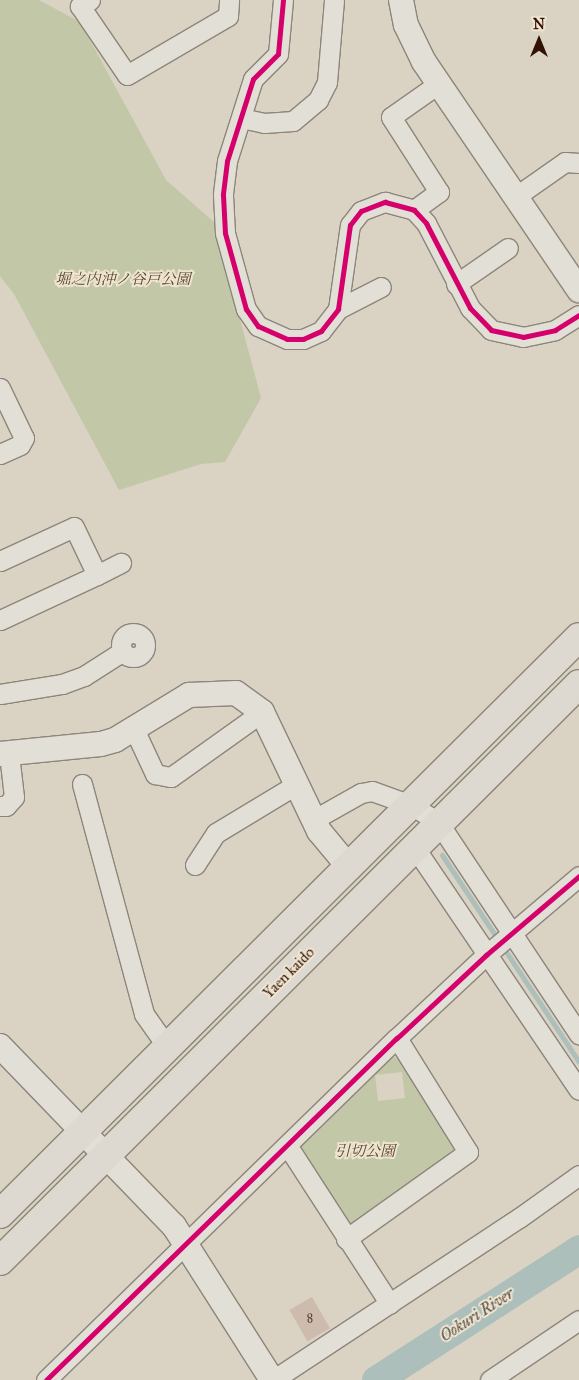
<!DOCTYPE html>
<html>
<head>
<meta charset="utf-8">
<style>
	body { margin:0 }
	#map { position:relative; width:579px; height:1380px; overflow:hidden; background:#dad2c2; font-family:"IM FELL Great Primer","Noto Serif JP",serif }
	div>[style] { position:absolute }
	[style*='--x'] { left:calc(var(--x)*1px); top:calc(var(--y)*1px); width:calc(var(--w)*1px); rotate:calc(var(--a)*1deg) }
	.green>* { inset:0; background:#c2c7a8 }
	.stream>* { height:5px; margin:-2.5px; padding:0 2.5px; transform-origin:2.5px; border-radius:2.5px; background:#acbfba }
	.river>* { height:29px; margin:-14.5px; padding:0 14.5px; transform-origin:14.5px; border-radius:14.5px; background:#acbfba }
	.building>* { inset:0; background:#cdbbae; transform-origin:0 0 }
	.roads { filter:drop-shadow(1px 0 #8e857a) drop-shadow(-1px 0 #8e857a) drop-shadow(0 1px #8e857a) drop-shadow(0 -1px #8e857a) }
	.minor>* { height:19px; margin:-9.5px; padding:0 9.5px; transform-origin:9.5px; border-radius:9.5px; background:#e2dfd6 }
	.minor>.ring { margin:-9.5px; padding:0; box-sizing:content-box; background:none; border:19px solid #e2dfd6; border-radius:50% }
	.tertiary>* { height:24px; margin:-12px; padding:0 12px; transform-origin:12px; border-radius:12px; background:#e2dfd6 }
	.primary>* { height:28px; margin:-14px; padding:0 14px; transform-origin:14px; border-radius:14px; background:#ddd9d0 }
	.cycleway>* { height:5px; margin:-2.5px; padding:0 2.5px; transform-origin:2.5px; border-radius:2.5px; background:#d6006c }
	span { translate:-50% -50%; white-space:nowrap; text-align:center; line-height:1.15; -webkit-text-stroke:4px #eee4d0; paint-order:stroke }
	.number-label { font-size:12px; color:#593c2e }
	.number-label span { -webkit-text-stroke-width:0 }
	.park-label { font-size:15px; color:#58462f; font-style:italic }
	.street-label { font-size:15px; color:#321204 }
	.water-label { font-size:16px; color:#564c42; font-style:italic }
	.north { position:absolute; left:514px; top:15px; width:50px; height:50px; -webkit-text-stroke:4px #eee4d0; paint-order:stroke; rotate:0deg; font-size:14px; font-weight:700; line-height:20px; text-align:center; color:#321204 }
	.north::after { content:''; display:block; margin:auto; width:18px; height:22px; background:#321204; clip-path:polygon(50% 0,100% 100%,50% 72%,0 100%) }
</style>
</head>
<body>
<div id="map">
	<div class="green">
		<i style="clip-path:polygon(0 0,39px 0,80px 22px,166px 180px,214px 222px,261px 398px,225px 462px,201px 464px,119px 490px,14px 294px,0 276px)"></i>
		<i style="clip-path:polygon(evenodd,391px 1057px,403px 1058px,456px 1148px,349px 1226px,296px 1145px,391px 1057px,402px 1072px,405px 1098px,378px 1101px,375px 1075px,402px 1072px)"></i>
	</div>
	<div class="stream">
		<i style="--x:442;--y:855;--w:248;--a:56.5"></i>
	</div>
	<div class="river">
		<i style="--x:376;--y:1380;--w:242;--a:-32.8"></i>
	</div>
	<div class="building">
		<i style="left:312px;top:1297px;width:36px;height:26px;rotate:60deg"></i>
	</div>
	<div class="roads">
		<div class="minor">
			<i style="--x:90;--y:0;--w:12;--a:149"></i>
			<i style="--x:80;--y:6;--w:83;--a:55.7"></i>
			<i style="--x:127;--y:75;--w:117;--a:-30.3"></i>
			<i style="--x:228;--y:16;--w:16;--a:-86"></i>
			<i style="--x:283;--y:0;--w:54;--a:95.3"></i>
			<i style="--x:278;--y:54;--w:35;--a:135"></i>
			<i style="--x:253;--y:79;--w:86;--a:107.6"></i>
			<i style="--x:227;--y:161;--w:34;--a:97"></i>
			<i style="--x:223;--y:195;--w:38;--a:87"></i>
			<i style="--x:225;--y:233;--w:79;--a:74.6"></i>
			<i style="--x:246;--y:309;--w:21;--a:55"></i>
			<i style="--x:258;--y:326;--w:32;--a:24"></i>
			<i style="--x:287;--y:339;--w:16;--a:0"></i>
			<i style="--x:303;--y:339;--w:20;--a:-24"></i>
			<i style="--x:321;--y:331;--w:28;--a:-52"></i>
			<i style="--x:338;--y:309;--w:85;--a:-81.9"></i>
			<i style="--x:350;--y:225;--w:18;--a:-52"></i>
			<i style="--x:361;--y:211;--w:26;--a:-21"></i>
			<i style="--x:385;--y:202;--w:30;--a:15"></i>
			<i style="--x:414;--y:210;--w:18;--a:47"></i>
			<i style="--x:426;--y:223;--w:96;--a:62.6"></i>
			<i style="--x:470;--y:308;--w:30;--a:46"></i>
			<i style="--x:491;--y:330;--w:33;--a:12"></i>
			<i style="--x:523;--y:337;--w:33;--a:-12"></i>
			<i style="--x:555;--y:330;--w:28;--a:-32"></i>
			<i style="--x:241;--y:118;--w:24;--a:12"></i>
			<i style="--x:264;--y:123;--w:29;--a:-4"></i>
			<i style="--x:293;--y:121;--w:33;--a:-40"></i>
			<i style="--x:318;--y:100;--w:20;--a:-63"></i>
			<i style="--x:327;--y:82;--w:82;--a:-85.1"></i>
			<i style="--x:515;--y:197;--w:61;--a:-35"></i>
			<i style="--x:565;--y:162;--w:14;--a:4"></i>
			<i style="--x:414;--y:210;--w:31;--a:-36"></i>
			<i style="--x:439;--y:192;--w:89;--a:-122.6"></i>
			<i style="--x:391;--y:117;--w:57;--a:-35.1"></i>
			<i style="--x:456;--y:284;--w:63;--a:-34.7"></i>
			<i style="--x:338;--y:309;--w:48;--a:-27.1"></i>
			<i style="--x:0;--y:388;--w:55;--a:64.4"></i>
			<i style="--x:24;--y:438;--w:8;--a:120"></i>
			<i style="--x:20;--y:445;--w:22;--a:156"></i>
			<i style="--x:0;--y:561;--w:81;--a:-24.7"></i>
			<i style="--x:74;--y:527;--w:53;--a:64.4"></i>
			<i style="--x:97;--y:575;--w:107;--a:155.1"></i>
			<i style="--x:97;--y:575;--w:27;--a:-27"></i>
			<i class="ring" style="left:121px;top:633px;width:5px;height:5px"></i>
			<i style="--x:0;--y:694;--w:63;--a:-9.2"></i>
			<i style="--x:62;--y:684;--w:23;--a:-20"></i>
			<i style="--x:84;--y:676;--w:46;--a:-32.7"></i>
			<i style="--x:134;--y:729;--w:50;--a:65"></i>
			<i style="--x:155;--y:774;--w:16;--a:11"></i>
			<i style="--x:171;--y:777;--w:112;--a:-35.5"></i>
			<i style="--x:82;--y:784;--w:238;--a:74.9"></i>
			<i style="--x:144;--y:1014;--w:42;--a:54.8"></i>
			<i style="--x:0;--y:806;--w:6;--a:0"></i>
			<i style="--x:6;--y:806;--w:12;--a:-48"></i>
			<i style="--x:14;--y:797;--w:43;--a:-96.6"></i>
			<i style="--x:313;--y:820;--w:55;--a:-29.4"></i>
			<i style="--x:361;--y:793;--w:11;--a:-10"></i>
			<i style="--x:372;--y:791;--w:41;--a:19.7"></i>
			<i style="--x:411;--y:805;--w:32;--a:32"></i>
			<i style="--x:438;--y:822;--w:255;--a:56.4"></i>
			<i style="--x:415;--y:848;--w:292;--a:55.9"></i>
			<i style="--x:195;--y:865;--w:38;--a:-57"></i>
			<i style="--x:216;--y:833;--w:95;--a:-31.2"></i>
			<i style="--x:287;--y:1145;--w:189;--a:57.1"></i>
			<i style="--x:346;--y:1239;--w:150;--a:-35.5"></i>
			<i style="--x:468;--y:1152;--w:134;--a:-121.9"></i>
			<i style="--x:46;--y:1380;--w:490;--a:-44.3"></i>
			<i style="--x:397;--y:1038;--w:122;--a:-43"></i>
			<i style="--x:486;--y:955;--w:122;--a:-40.3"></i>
			<i style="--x:273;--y:1380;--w:295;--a:-33.4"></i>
			<i style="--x:519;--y:1218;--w:74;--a:-35.6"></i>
			<i style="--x:490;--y:1380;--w:107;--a:-34"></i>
		</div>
		<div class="tertiary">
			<i style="--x:401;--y:0;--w:25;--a:79"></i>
			<i style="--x:406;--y:25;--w:41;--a:64.1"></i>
			<i style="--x:424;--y:62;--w:276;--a:55.8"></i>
			<i style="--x:0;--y:754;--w:101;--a:-5.7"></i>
			<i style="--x:101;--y:744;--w:15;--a:-16"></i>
			<i style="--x:115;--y:740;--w:87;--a:-31.3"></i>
			<i style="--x:189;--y:695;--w:47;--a:-2.4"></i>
			<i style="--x:236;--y:693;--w:32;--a:36"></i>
			<i style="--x:262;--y:712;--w:132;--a:64.4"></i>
			<i style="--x:319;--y:831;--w:47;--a:50.2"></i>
			<i style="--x:0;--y:1046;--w:250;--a:46"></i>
			<i style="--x:174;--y:1226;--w:183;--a:57.5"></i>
		</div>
		<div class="primary">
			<i style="--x:0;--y:1214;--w:817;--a:-44.9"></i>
			<i style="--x:0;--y:1261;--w:817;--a:-44.9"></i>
		</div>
	</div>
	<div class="cycleway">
		<i style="--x:283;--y:0;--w:54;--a:95.3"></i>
		<i style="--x:278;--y:54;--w:35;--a:135"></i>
		<i style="--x:253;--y:79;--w:86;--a:107.6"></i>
		<i style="--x:227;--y:161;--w:34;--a:97"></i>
		<i style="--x:223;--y:195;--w:38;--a:87"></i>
		<i style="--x:225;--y:233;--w:79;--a:74.6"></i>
		<i style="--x:246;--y:309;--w:21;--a:55"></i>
		<i style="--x:258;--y:326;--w:32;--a:24"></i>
		<i style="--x:287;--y:339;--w:16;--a:0"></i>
		<i style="--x:303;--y:339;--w:20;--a:-24"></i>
		<i style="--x:321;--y:331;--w:28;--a:-52"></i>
		<i style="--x:338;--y:309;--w:85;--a:-81.9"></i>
		<i style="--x:350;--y:225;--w:18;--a:-52"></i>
		<i style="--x:361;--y:211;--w:26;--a:-21"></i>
		<i style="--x:385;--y:202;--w:30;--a:15"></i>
		<i style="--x:414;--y:210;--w:18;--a:47"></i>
		<i style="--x:426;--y:223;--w:96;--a:62.6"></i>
		<i style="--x:470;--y:308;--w:30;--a:46"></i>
		<i style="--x:491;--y:330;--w:33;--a:12"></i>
		<i style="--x:523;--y:337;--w:33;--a:-12"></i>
		<i style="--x:555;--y:330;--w:28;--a:-32"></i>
		<i style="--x:46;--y:1380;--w:490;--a:-44.3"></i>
		<i style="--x:397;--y:1038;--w:122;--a:-43"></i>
		<i style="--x:486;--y:955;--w:122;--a:-40.3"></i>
	</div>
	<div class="number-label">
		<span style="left:310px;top:1319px">8</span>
	</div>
	<div class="park-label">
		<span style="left:123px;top:280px">堀之内沖ノ谷戸公園</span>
		<span style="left:365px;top:1152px">引切公園</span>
	</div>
	<div class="street-label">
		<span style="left:289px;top:973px;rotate:-45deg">Yaen kaido</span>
	</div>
	<div class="water-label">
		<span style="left:477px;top:1315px;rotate:-33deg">Ookuri River</span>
	</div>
	<div class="north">N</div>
</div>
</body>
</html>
